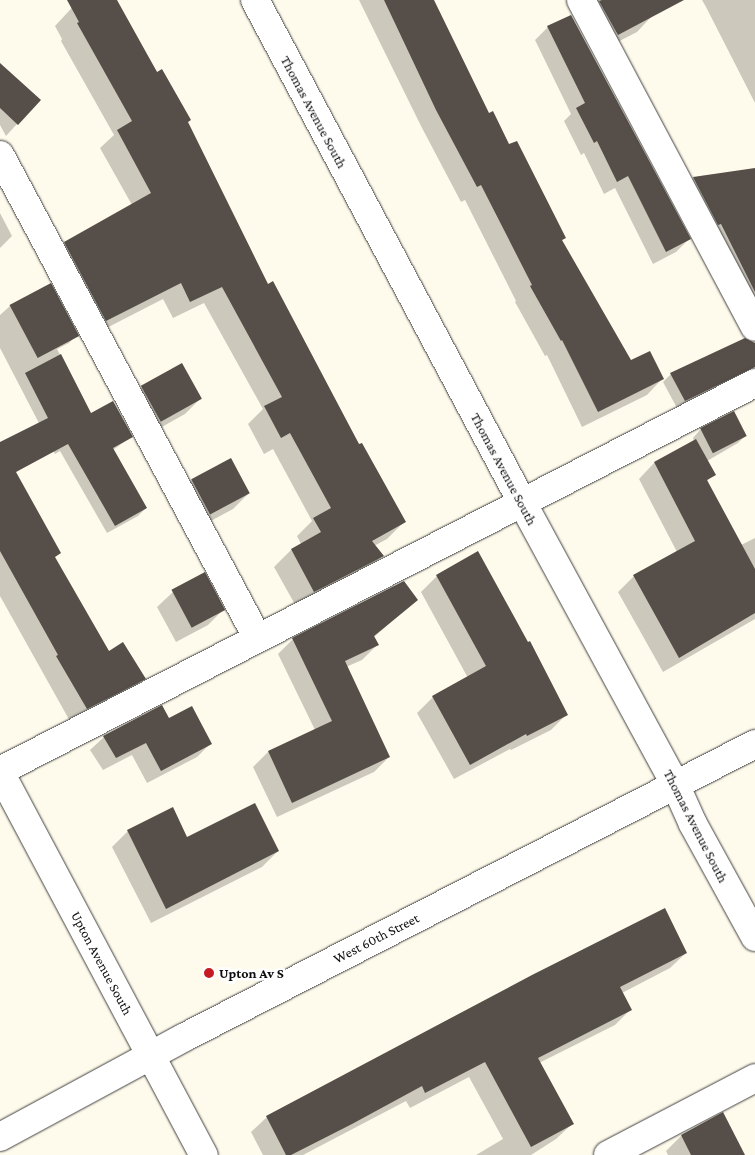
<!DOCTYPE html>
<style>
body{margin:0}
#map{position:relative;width:755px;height:1155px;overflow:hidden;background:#fffbec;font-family:"Crimson Pro",serif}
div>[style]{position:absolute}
.shadow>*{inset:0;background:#0003}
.building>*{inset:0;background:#564e48;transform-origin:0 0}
.roads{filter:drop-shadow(0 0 1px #404040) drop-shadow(0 0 1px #404040)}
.minor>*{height:28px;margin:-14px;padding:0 14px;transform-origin:14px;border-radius:14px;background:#fff}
.dots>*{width:14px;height:14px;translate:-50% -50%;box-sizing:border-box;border:2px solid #fff;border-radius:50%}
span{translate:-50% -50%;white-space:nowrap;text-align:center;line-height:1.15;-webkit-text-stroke:5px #fff;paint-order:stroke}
.street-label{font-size:14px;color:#0d0d0d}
.poi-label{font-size:14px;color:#0d0d0d;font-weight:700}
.left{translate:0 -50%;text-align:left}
</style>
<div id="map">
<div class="shadow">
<div style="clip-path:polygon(79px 0,115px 0,187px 123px,268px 286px,404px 522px,387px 539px,374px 546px,382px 556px,365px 573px,297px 608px,274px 567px,291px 550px,301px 544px,297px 536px,312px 521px,273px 449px,264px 454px,248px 424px,263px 409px,204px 303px,173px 318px,163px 299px,89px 337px,48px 260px,65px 243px,132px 205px,100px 148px,114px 135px,61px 41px,62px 39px,55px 26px)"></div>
<div style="clip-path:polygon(359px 0,432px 0,488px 115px,565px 238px,561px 241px,630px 362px,662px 379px,647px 395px,582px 427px,547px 355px,545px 356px,515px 302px,516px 301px,465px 200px,461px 202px,421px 126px)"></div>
<div style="clip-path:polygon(595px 0,644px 0,652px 16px,637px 32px,602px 50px)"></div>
<div style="clip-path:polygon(702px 0,755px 0,755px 103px,706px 7px)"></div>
<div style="clip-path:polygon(548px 27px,689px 239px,676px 252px,653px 264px,615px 188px,604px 194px,584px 153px,581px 155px,564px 121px,571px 114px,535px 40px)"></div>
<div style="clip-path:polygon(0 65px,39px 100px,6px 136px,0 125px)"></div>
<div style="clip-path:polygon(754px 169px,755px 174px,755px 339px,678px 193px,693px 178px)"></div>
<div style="clip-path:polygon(0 213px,12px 236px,0 248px)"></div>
<div style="clip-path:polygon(10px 306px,77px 335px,69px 343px,57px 349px,91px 415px,131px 437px,113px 450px,146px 508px,138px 516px,107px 533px,60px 451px,55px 454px,0 348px,0 315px)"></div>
<div style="clip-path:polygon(739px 373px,731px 381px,677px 408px,663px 382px,671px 374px)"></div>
<div style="clip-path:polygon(142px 387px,200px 399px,185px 414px,144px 437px,126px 403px)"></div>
<div style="clip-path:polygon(733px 413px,746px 435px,738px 443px,707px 461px,714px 474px,706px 482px,741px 545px,755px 538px,755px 619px,663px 672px,618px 592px,634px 576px,677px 552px,639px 479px,654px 463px,694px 441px,693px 438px,700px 430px)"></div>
<div style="clip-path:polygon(0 452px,54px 558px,109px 652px,144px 678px,128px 694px,71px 723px,0 596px)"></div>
<div style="clip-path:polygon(231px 460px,249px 493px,233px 509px,194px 530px,176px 496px,191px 480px)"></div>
<div style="clip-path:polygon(437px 576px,567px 714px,551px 730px,511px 750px,510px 749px,454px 779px,417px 713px,433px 697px,468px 678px,421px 592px)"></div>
<div style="clip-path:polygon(173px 592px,223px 610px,208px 625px,176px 642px,157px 607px)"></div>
<div style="clip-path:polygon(417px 600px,374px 637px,377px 645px,362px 660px,346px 667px,389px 757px,374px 772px,277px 817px,253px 767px,268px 752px,315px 730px,278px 654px,293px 639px)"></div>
<div style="clip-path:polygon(169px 720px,210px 744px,197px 757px,147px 783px,132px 755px,103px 770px,90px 750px,104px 737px)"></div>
<div style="clip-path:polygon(128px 831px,187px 838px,278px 851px,262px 867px,151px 923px,112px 847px)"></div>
<div style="clip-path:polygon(686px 953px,670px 968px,622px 993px,631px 1009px,615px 1025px,539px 1063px,572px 1124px,556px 1139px,531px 1155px,476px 1155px,503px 1139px,469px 1077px,410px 1108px,406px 1101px,303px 1155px,263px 1155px,251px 1132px,267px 1117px)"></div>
<div style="clip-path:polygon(681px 1136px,744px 1155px,668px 1155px,666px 1151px)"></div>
</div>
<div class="building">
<div style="clip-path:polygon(67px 0,117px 0,157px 72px,162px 69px,191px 120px,188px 122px,268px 284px,273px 281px,359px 444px,362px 443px,406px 522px,372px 541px,384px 556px,314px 592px,291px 549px,321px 532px,313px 518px,331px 508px,290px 433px,281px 438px,264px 406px,282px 397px,222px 287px,190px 302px,181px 283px,106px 321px,64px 242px,151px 193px,117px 130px,132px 121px,77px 23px,79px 22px)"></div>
<div style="clip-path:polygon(384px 0,434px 0,489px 113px,493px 111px,509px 144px,517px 141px,566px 238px,562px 240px,631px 360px,650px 351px,664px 379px,598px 412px,562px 340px,561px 341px,530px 286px,532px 285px,481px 185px,477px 187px,436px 110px)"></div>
<div style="clip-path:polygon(602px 0,684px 0,618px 35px,599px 1px)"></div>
<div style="clip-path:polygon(571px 15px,691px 239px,666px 252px,628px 176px,617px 182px,597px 141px,594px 143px,576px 108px,585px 103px,547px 26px)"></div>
<div style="clip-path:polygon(0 63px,41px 100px,18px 125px,0 108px)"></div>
<div style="clip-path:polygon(755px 168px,755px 292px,721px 224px,718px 225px,693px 177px)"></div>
<div style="left:51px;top:283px;width:60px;height:47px;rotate:62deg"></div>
<div style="clip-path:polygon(745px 338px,755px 343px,755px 367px,685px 401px,670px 373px)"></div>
<div style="clip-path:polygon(61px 354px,91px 413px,113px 401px,133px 437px,113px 448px,147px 508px,115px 526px,68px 444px,16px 472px,61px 553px,55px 557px,109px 651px,123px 642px,146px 679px,87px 709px,56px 656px,58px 655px,0 551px,0 442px,48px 418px,25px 373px)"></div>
<div style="left:182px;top:363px;width:41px;height:47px;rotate:61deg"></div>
<div style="left:734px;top:411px;width:28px;height:38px;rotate:63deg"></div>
<div style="clip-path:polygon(696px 439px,716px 475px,707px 480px,755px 569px,755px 613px,679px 658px,633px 575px,695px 541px,654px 462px)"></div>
<div style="left:231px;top:458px;width:40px;height:45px;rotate:62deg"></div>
<div style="clip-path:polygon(478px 551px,528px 642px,530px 641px,568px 715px,527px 736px,526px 734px,470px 765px,432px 696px,486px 666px,436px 575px)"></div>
<div style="left:205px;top:572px;width:43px;height:38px;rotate:62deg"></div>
<div style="clip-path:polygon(404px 581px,418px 600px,374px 636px,379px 645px,345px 661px,390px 757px,292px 803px,268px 751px,332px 721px,292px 638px)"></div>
<div style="clip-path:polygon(162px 705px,169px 718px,192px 706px,212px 744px,161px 771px,146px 743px,116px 758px,103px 736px)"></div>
<div style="clip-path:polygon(255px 803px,279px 851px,166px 909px,127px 830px,173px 807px,187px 837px)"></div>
<div style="clip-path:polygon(665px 908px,687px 953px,620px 987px,632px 1010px,538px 1058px,574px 1124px,531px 1147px,485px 1062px,425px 1093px,422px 1086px,352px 1124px,291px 1155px,286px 1155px,266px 1116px,532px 975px)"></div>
<div style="clip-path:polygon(723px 1112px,745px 1155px,691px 1155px,681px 1135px)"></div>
</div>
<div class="roads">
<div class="minor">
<div style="left:255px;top:0;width:571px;rotate:62deg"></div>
<div style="left:523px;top:504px;width:319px;rotate:61.5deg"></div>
<div style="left:675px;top:784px;width:44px;rotate:65.8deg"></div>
<div style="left:693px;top:824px;width:129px;rotate:61.2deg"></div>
<div style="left:581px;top:0;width:370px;rotate:62deg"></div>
<div style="left:0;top:155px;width:548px;rotate:61.94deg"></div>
<div style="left:0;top:771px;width:849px;rotate:-27.2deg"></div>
<div style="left:0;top:772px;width:434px;rotate:62deg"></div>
<div style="left:0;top:1137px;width:210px;rotate:-28.4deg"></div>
<div style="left:185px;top:1037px;width:641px;rotate:-27.2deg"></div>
<div style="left:608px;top:1155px;width:166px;rotate:-27.6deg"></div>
</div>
</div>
<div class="dots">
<div style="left:209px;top:973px;background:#c61b23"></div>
</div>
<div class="street-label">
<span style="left:314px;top:112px;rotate:62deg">Thomas Avenue South</span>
<span style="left:504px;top:469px;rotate:62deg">Thomas Avenue South</span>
<span style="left:696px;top:826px;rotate:63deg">Thomas Avenue South</span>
<span style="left:376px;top:938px;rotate:-27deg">West 60th Street</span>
<span style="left:102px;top:963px;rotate:62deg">Upton Avenue South</span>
</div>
<div class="poi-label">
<span class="left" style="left:219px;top:973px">Upton Av S</span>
</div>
</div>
